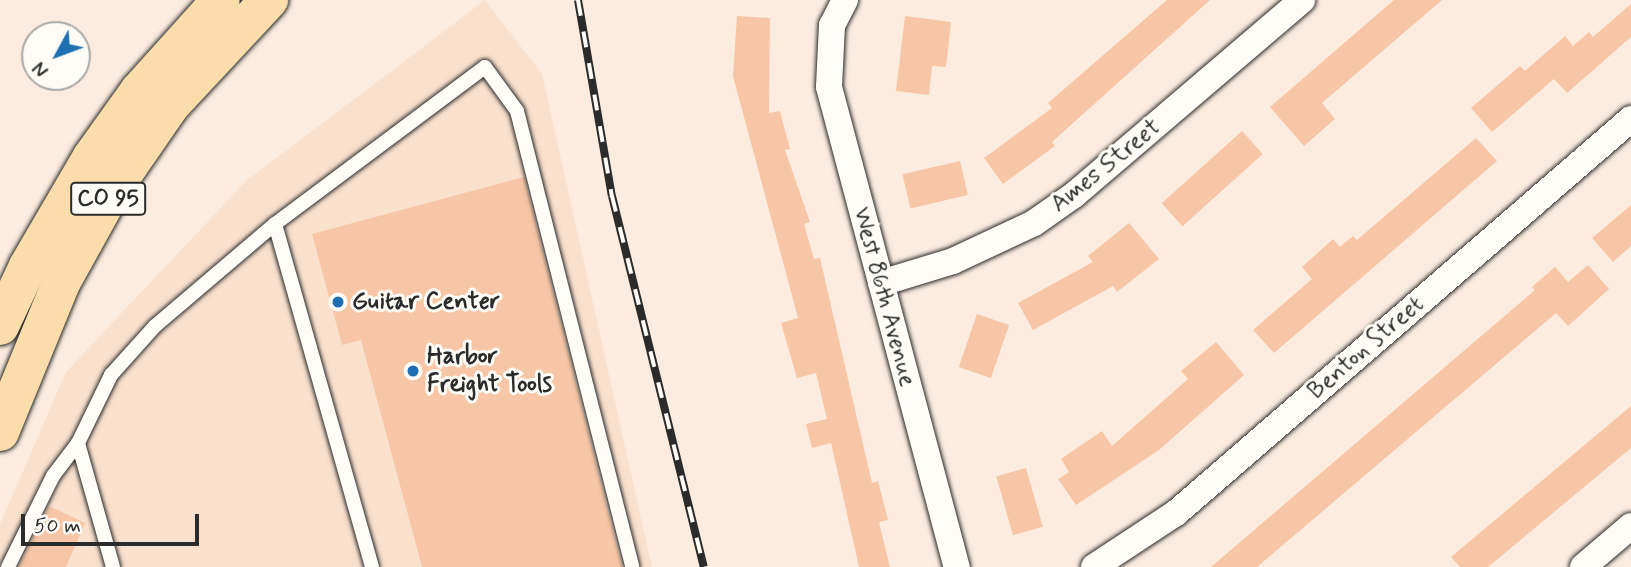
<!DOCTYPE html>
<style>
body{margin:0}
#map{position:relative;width:1631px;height:567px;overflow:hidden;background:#fbecdf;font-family:Mynerve,sans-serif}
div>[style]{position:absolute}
.built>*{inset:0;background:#fae1ce}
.building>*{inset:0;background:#f7c6a6;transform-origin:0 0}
.roads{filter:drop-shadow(0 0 2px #2b2b2b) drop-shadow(0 0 2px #2b2b2b)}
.service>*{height:14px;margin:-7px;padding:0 7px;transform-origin:7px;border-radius:7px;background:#fdfcf7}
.minor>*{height:26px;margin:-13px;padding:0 13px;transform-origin:13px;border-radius:13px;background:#fdfcf7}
.primary>*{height:38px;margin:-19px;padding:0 19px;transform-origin:19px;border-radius:19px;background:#faddab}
.rail>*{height:8px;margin-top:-4px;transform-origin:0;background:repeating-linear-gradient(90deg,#fdfcf7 0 16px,#2b2b2b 0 32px);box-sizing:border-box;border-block:2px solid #2b2b2b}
.dots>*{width:19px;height:19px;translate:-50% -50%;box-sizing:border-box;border:4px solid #fdfcf7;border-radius:50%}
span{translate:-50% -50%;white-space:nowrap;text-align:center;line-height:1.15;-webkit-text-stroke:6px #fdfcf7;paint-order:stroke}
.shield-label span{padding:2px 5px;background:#fdfcf7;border:2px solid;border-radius:5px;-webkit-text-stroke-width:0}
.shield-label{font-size:23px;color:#2b2b2b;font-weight:700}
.street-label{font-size:24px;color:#2b2b2b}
.poi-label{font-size:24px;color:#2b2b2b;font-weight:700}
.left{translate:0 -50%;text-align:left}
.north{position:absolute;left:21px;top:21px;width:70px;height:70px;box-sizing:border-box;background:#fdfcf7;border:2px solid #a9a8a5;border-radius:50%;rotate:229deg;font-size:19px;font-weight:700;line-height:28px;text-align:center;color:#2b2b2b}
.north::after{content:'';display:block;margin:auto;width:24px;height:32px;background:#1f6fb2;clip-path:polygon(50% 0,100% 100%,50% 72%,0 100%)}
.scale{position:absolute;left:21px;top:514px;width:178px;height:32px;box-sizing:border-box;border:4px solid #2b2b2b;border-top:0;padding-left:9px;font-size:21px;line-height:24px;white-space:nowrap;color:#2b2b2b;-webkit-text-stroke:5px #fdfcf7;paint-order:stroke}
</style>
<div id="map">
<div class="built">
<div style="clip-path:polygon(485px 0,542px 74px,652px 567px,0 567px,0 524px,66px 372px,246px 181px)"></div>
</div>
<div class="building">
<div style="clip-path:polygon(1167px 0,1210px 0,1052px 142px,1055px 146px,1003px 184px,984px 158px,1052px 108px,1048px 103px)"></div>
<div style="clip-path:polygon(1394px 0,1442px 0,1322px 103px,1335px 119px,1304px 146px,1270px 107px)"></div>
<div style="clip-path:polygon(1631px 4px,1631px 37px,1567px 93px,1554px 79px,1492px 132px,1471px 108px,1520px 66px,1525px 71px,1565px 36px,1573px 46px,1589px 32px,1593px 37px)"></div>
<div style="clip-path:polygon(737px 16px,770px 18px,769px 113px,780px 111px,790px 149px,785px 150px,810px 222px,804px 224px,814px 259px,820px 258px,872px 483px,878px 481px,888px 520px,879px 522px,890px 567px,859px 567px,831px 443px,812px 448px,806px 424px,827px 419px,816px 373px,797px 378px,781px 323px,798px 318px,733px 76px)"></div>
<div style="clip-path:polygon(905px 16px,951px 22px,946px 67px,932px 66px,929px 95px,896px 91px)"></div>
<div style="left:1242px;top:131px;width:31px;height:108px;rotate:48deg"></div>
<div style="clip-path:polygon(1476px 138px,1497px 161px,1274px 353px,1253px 330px,1312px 279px,1302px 267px,1333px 239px,1340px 247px,1353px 236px,1357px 240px)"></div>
<div style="left:960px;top:161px;width:35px;height:59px;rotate:77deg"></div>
<div style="clip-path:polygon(524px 177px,622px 567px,422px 567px,361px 340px,342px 345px,312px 234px)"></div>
<div style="clip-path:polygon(1631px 205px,1631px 246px,1613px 262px,1592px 238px)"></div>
<div style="clip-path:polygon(1129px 223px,1159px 259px,1117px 292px,1113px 286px,1033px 330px,1018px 303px,1093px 262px,1088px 256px)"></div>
<div style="clip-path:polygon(1588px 265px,1609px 289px,1568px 326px,1556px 313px,1257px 567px,1211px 567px,1535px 290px,1532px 287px,1555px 267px,1568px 282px)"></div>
<div style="left:977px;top:314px;width:34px;height:56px;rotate:19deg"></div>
<div style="clip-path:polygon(1216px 342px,1244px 375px,1159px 450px,1076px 505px,1058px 479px,1069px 472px,1061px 459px,1102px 431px,1112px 446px,1188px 379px,1181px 371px)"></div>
<div style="clip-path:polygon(1631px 406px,1631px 448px,1488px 567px,1460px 567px,1451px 557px)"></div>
<div style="left:1026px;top:468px;width:61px;height:31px;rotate:74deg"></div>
<div style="clip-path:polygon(49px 506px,85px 523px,66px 567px,19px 567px)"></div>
</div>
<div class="roads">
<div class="service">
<div style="left:275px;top:224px;width:262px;rotate:-36.8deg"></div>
<div style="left:485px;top:67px;width:54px;rotate:54deg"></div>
<div style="left:517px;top:111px;width:470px;rotate:75.8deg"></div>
<div style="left:8px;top:567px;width:102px;rotate:-63.7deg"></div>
<div style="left:53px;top:476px;width:41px;rotate:-52.9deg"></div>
<div style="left:113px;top:567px;width:129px;rotate:-105.8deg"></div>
<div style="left:78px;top:443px;width:76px;rotate:-64.1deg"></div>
<div style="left:111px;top:375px;width:66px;rotate:-48.1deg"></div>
<div style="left:155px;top:326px;width:157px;rotate:-40.4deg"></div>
<div style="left:275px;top:224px;width:356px;rotate:74.2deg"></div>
</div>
<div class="minor">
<div style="left:845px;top:0;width:28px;rotate:117deg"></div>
<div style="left:832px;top:25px;width:62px;rotate:92.8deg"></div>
<div style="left:829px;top:87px;width:497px;rotate:75.1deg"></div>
<div style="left:881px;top:283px;width:75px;rotate:-17deg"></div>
<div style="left:953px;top:261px;width:89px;rotate:-25.1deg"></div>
<div style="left:1034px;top:223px;width:49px;rotate:-35deg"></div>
<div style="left:1074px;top:195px;width:300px;rotate:-40.5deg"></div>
<div style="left:1094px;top:567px;width:98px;rotate:-33.4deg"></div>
<div style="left:1176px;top:513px;width:602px;rotate:-40.89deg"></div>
<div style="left:1583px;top:567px;width:63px;rotate:-40.5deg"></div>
</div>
<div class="primary">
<div style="left:0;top:326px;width:66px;rotate:-65deg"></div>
<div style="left:28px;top:266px;width:125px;rotate:-59.7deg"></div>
<div style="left:91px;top:158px;width:82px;rotate:-54.4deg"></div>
<div style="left:139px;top:91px;width:122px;rotate:-48deg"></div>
<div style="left:0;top:432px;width:161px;rotate:-67.7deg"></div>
<div style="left:61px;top:283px;width:107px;rotate:-61deg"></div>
<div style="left:113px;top:189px;width:102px;rotate:-55.4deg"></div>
<div style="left:171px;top:105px;width:144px;rotate:-47deg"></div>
</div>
</div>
<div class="rail">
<div style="left:578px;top:0;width:199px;rotate:80.2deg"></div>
<div style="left:612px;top:196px;width:382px;rotate:76.1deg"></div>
</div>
<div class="dots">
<div style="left:338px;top:302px;background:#1f6fb2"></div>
<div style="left:413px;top:371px;background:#1f6fb2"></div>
</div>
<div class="shield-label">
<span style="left:108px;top:199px">CO 95</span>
</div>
<div class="street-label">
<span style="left:1106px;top:166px;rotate:-39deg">Ames Street</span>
<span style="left:884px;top:297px;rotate:75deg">West 86th Avenue</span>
<span style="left:1366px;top:348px;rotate:-41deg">Benton Street</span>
</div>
<div class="poi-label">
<span class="left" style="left:352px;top:302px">Guitar Center</span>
<span class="left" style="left:427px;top:371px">Harbor<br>Freight Tools</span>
</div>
<div class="north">N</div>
<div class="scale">50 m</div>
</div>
